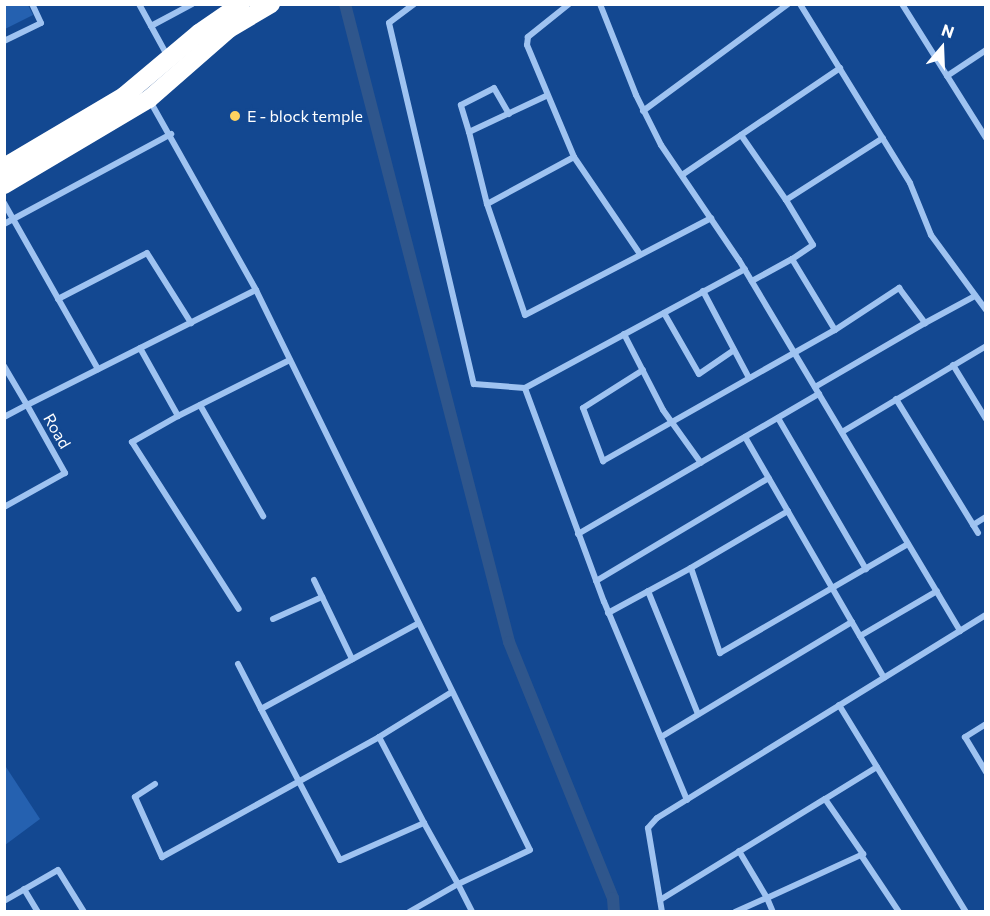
<!DOCTYPE html>
<style>
body{margin:0}
#map{position:relative;width:990px;height:916px;overflow:hidden;background:#134891;font-family:Commissioner,sans-serif}
div>[style]{position:absolute}
.green>*{inset:0;background:#2561b0}
.canal>*{height:12px;margin:-6px;padding:0 6px;transform-origin:6px;border-radius:6px;background:#2f568c}
.street>*{height:6px;margin:-3px;padding:0 3px;transform-origin:3px;border-radius:3px;background:#9fc3f1}
.highway>*{height:18px;margin:-9px;padding:0 9px;transform-origin:9px;border-radius:9px;background:#fff}
.dots>*{width:16px;height:16px;translate:-50% -50%;box-sizing:border-box;border:3px solid #134891;border-radius:50%}
span{translate:-50% -50%;white-space:nowrap;text-align:center;line-height:1.15;-webkit-text-stroke:5px #134891;paint-order:stroke}
.poi-label{font-size:16px;color:#fff}
.left{translate:0 -50%;text-align:left}
.street-label{font-size:16px;color:#fff}
.frame{position:absolute;inset:0;border:6px solid #fff;pointer-events:none}
.north{position:absolute;left:912px;top:18px;width:60px;height:60px;-webkit-text-stroke:4px #134891;paint-order:stroke;rotate:19deg;font-size:16px;font-weight:700;line-height:24px;text-align:center;color:#fff}
.north::after{content:'';display:block;margin:auto;width:21px;height:27px;background:#fff;clip-path:polygon(50% 0,100% 100%,50% 72%,0 100%)}
</style>
<div id="map">
<div class="green">
<div style="clip-path:polygon(5px 4px,28px 5px,33px 15px,5px 29px)"></div>
<div style="clip-path:polygon(4px 764px,40px 819px,5px 845px,4px 845px)"></div>
</div>
<div class="canal">
<div style="left:345px;top:4px;width:659px;rotate:75.58deg"></div>
<div style="left:509px;top:642px;width:276px;rotate:67.9deg"></div>
<div style="left:613px;top:898px;width:14px;rotate:86deg"></div>
</div>
<div class="street">
<div style="left:139px;top:4px;width:60px;rotate:61.3deg"></div>
<div style="left:414px;top:4px;width:31px;rotate:143deg"></div>
<div style="left:389px;top:23px;width:371px;rotate:76.8deg"></div>
<div style="left:474px;top:384px;width:51px;rotate:4.5deg"></div>
<div style="left:569px;top:4px;width:53px;rotate:141.2deg"></div>
<div style="left:528px;top:37px;width:8px;rotate:97deg"></div>
<div style="left:527px;top:45px;width:121px;rotate:67.2deg"></div>
<div style="left:574px;top:157px;width:117px;rotate:55.8deg"></div>
<div style="left:600px;top:4px;width:98px;rotate:68.4deg"></div>
<div style="left:636px;top:95px;width:56px;rotate:63.4deg"></div>
<div style="left:661px;top:145px;width:139px;rotate:55.9deg"></div>
<div style="left:739px;top:260px;width:432px;rotate:59.2deg"></div>
<div style="left:800px;top:4px;width:210px;rotate:58.4deg"></div>
<div style="left:910px;top:183px;width:56px;rotate:68deg"></div>
<div style="left:931px;top:235px;width:93px;rotate:53.7deg"></div>
<div style="left:902px;top:4px;width:158px;rotate:57.9deg"></div>
<div style="left:151px;top:26px;width:47px;rotate:-28.2deg"></div>
<div style="left:4px;top:41px;width:41px;rotate:-25.9deg"></div>
<div style="left:41px;top:23px;width:21px;rotate:-115deg"></div>
<div style="left:947px;top:76px;width:47px;rotate:-33.7deg"></div>
<div style="left:150px;top:101px;width:217px;rotate:60.7deg"></div>
<div style="left:256px;top:290px;width:623px;rotate:63.93deg"></div>
<div style="left:530px;top:850px;width:80px;rotate:154.7deg"></div>
<div style="left:458px;top:884px;width:70px;rotate:-119.1deg"></div>
<div style="left:643px;top:111px;width:180px;rotate:-36.4deg"></div>
<div style="left:469px;top:132px;width:28px;rotate:-107deg"></div>
<div style="left:461px;top:105px;width:37px;rotate:-27deg"></div>
<div style="left:494px;top:88px;width:30px;rotate:60deg"></div>
<div style="left:741px;top:135px;width:79px;rotate:55.3deg"></div>
<div style="left:786px;top:200px;width:115px;rotate:-32.6deg"></div>
<div style="left:574px;top:157px;width:99px;rotate:151.6deg"></div>
<div style="left:487px;top:204px;width:117px;rotate:71.1deg"></div>
<div style="left:525px;top:315px;width:210px;rotate:-27.5deg"></div>
<div style="left:682px;top:175px;width:191px;rotate:-34.1deg"></div>
<div style="left:786px;top:200px;width:52px;rotate:59deg"></div>
<div style="left:813px;top:245px;width:25px;rotate:146deg"></div>
<div style="left:4px;top:203px;width:191px;rotate:60.5deg"></div>
<div style="left:487px;top:204px;width:74px;rotate:-104deg"></div>
<div style="left:469px;top:132px;width:85px;rotate:-25.1deg"></div>
<div style="left:4px;top:224px;width:190px;rotate:-28.3deg"></div>
<div style="left:703px;top:291px;width:96px;rotate:62.1deg"></div>
<div style="left:58px;top:299px;width:100px;rotate:-27.3deg"></div>
<div style="left:147px;top:253px;width:83px;rotate:57.8deg"></div>
<div style="left:664px;top:313px;width:70px;rotate:60.2deg"></div>
<div style="left:699px;top:374px;width:42px;rotate:-34.4deg"></div>
<div style="left:835px;top:330px;width:77px;rotate:-33.3deg"></div>
<div style="left:899px;top:288px;width:44px;rotate:53.4deg"></div>
<div style="left:925px;top:323px;width:57px;rotate:-28.4deg"></div>
<div style="left:624px;top:334px;width:85px;rotate:62.8deg"></div>
<div style="left:663px;top:410px;width:65px;rotate:54.4deg"></div>
<div style="left:140px;top:348px;width:78px;rotate:60.8deg"></div>
<div style="left:178px;top:416px;width:125px;rotate:-26.6deg"></div>
<div style="left:953px;top:365px;width:63px;rotate:58.6deg"></div>
<div style="left:4px;top:366px;width:45px;rotate:59.5deg"></div>
<div style="left:27px;top:405px;width:256px;rotate:-26.7deg"></div>
<div style="left:643px;top:370px;width:71px;rotate:147.7deg"></div>
<div style="left:583px;top:408px;width:57px;rotate:69.3deg"></div>
<div style="left:603px;top:461px;width:266px;rotate:-29.5deg"></div>
<div style="left:835px;top:330px;width:83px;rotate:-121.2deg"></div>
<div style="left:792px;top:259px;width:46px;rotate:151.2deg"></div>
<div style="left:815px;top:387px;width:127px;rotate:-30.2deg"></div>
<div style="left:896px;top:399px;width:157px;rotate:58.5deg"></div>
<div style="left:200px;top:405px;width:128px;rotate:60.4deg"></div>
<div style="left:178px;top:416px;width:53px;rotate:150.5deg"></div>
<div style="left:132px;top:442px;width:198px;rotate:57.4deg"></div>
<div style="left:4px;top:417px;width:26px;rotate:-28deg"></div>
<div style="left:27px;top:405px;width:78px;rotate:60.8deg"></div>
<div style="left:65px;top:473px;width:70px;rotate:150.9deg"></div>
<div style="left:778px;top:418px;width:175px;rotate:59.8deg"></div>
<div style="left:842px;top:432px;width:168px;rotate:-30.8deg"></div>
<div style="left:745px;top:437px;width:278px;rotate:60deg"></div>
<div style="left:788px;top:511px;width:113px;rotate:149.6deg"></div>
<div style="left:691px;top:568px;width:90px;rotate:71.2deg"></div>
<div style="left:720px;top:653px;width:217px;rotate:-30.1deg"></div>
<div style="left:973px;top:525px;width:15px;rotate:-32deg"></div>
<div style="left:578px;top:534px;width:279px;rotate:-30.2deg"></div>
<div style="left:314px;top:580px;width:88px;rotate:64.3deg"></div>
<div style="left:596px;top:581px;width:201px;rotate:-30.8deg"></div>
<div style="left:648px;top:591px;width:133px;rotate:67.9deg"></div>
<div style="left:608px;top:613px;width:94px;rotate:-28.5deg"></div>
<div style="left:273px;top:619px;width:54px;rotate:-24.2deg"></div>
<div style="left:860px;top:636px;width:89px;rotate:-30.3deg"></div>
<div style="left:238px;top:664px;width:51px;rotate:62.9deg"></div>
<div style="left:261px;top:709px;width:178px;rotate:-28.6deg"></div>
<div style="left:839px;top:705px;width:243px;rotate:58.5deg"></div>
<div style="left:261px;top:709px;width:170px;rotate:62.4deg"></div>
<div style="left:340px;top:860px;width:92px;rotate:-23.8deg"></div>
<div style="left:424px;top:823px;width:97px;rotate:-117.6deg"></div>
<div style="left:379px;top:737px;width:86px;rotate:-31.7deg"></div>
<div style="left:986px;top:724px;width:25px;rotate:148deg"></div>
<div style="left:965px;top:737px;width:41px;rotate:59deg"></div>
<div style="left:661px;top:737px;width:223px;rotate:-31.1deg"></div>
<div style="left:155px;top:784px;width:24px;rotate:147deg"></div>
<div style="left:135px;top:797px;width:66px;rotate:65.8deg"></div>
<div style="left:162px;top:857px;width:248px;rotate:-28.9deg"></div>
<div style="left:687px;top:800px;width:215px;rotate:-112.7deg"></div>
<div style="left:604px;top:602px;width:228px;rotate:-110.3deg"></div>
<div style="left:525px;top:388px;width:250px;rotate:-28.4deg"></div>
<div style="left:739px;top:851px;width:55px;rotate:59.2deg"></div>
<div style="left:767px;top:898px;width:106px;rotate:-24.6deg"></div>
<div style="left:863px;top:854px;width:67px;rotate:-124.6deg"></div>
<div style="left:825px;top:799px;width:61px;rotate:-31.6deg"></div>
<div style="left:861px;top:855px;width:69px;rotate:56.3deg"></div>
<div style="left:24px;top:889px;width:27px;rotate:59deg"></div>
<div style="left:660px;top:900px;width:193px;rotate:-31.5deg"></div>
<div style="left:4px;top:901px;width:62px;rotate:-29.9deg"></div>
<div style="left:58px;top:870px;width:49px;rotate:58.2deg"></div>
<div style="left:409px;top:912px;width:56px;rotate:-29.7deg"></div>
<div style="left:458px;top:884px;width:31px;rotate:63deg"></div>
<div style="left:662px;top:912px;width:85px;rotate:-99.5deg"></div>
<div style="left:648px;top:828px;width:13px;rotate:-48deg"></div>
<div style="left:657px;top:818px;width:387px;rotate:-31.7deg"></div>
<div style="left:735px;top:912px;width:35px;rotate:-24deg"></div>
<div style="left:767px;top:898px;width:15px;rotate:67deg"></div>
</div>
<div class="highway">
<div style="left:4px;top:167px;width:139px;rotate:-30.6deg"></div>
<div style="left:124px;top:96px;width:98px;rotate:-40deg"></div>
<div style="left:199px;top:33px;width:51px;rotate:-34.6deg"></div>
<div style="left:4px;top:185px;width:169px;rotate:-30.7deg"></div>
<div style="left:149px;top:99px;width:106px;rotate:-41.2deg"></div>
<div style="left:229px;top:29px;width:49px;rotate:-30.8deg"></div>
</div>
<div class="dots">
<div style="left:235px;top:116px;background:#ffd360"></div>
</div>
<div class="poi-label">
<span class="left" style="left:247px;top:116px">E - block temple</span>
</div>
<div class="street-label">
<span style="left:57px;top:431px;rotate:60deg">Road</span>
</div>
<div class="frame"></div>
<div class="north">N</div>
</div>
